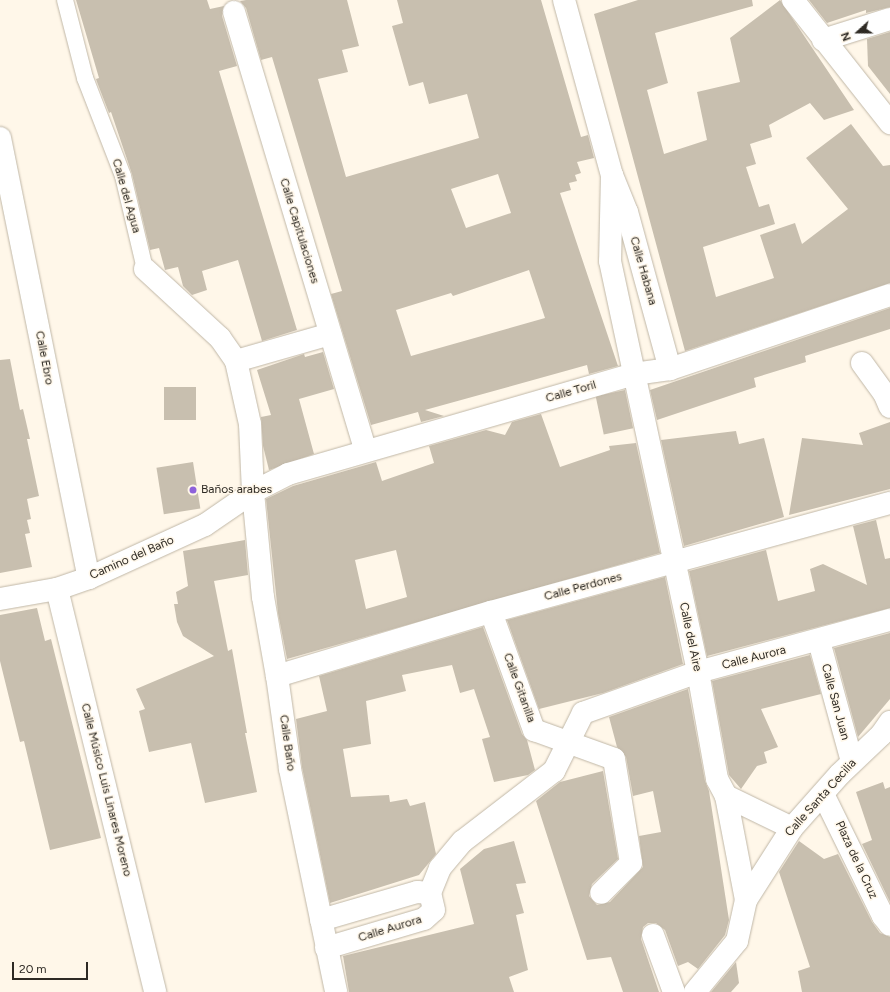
<!DOCTYPE html>
<meta charset="utf-8">
<style>
body{margin:0}
#map{position:relative;width:890px;height:992px;overflow:hidden;background:#fff7e9;font-family:Figtree,sans-serif}
div>[style]{position:absolute}
.building>*{inset:0;background:#c8bfaf;transform-origin:0 0}
.roads{filter:drop-shadow(0 0 1px #c0b7a7) drop-shadow(0 0 1px #c0b7a7)}
.pedestrian>*{height:16px;margin:-8px;padding:0 8px;transform-origin:8px;border-radius:8px;background:#fff}
.minor>*{height:22px;margin:-11px;padding:0 11px;transform-origin:11px;border-radius:11px;background:#fff}
.tertiary>*{height:22px;margin:-11px;padding:0 11px;transform-origin:11px;border-radius:11px;background:#fff}
.dots>*{width:11px;height:11px;translate:-50% -50%;box-sizing:border-box;border:2px solid #fff7e9;border-radius:50%}
span{translate:-50% -50%;white-space:nowrap;text-align:center;line-height:1.15;-webkit-text-stroke:3px #fff7e9;paint-order:stroke}
.street-label{font-size:12px;color:#2e2a24}
.poi-label{font-size:12px;color:#2e2a24}
.left{translate:0 -50%;text-align:left}
.north{position:absolute;left:838px;top:12px;width:40px;height:40px;-webkit-text-stroke:3px #fff7e9;paint-order:stroke;rotate:249deg;font-size:11px;font-weight:700;line-height:16px;text-align:center;color:#2e2a24}
.north::after{content:'';display:block;margin:auto;width:14px;height:18px;background:#2e2a24;clip-path:polygon(50% 0,100% 100%,50% 72%,0 100%)}
.scale{position:absolute;left:12px;top:962px;width:76px;height:18px;box-sizing:border-box;border:2px solid #2e2a24;border-top:0;padding-left:5px;font-size:12px;line-height:14px;white-space:nowrap;color:#2e2a24;-webkit-text-stroke:3px #fff7e9;paint-order:stroke}
</style>
<div id="map">
<div class="building">
<div style="clip-path:polygon(76px 0,207px 0,210px 9px,224px 6px,222px 16px,237px 66px,219px 71px,297px 330px,262px 341px,238px 260px,202px 271px,207px 290px,192px 295px,183px 286px,178px 267px,165px 270px,159px 248px,150px 250px,132px 174px,111px 112px,109px 113px,97px 82px,96px 79px,99px 78px)"></div>
<div style="clip-path:polygon(evenodd,246px 0,347px 0,359px 46px,342px 50px,348px 72px,318px 79px,346px 177px,479px 138px,467px 94px,429px 104px,423px 82px,409px 86px,392px 26px,403px 23px,397px 0,541px 0,581px 137px,588px 135px,594px 158px,577px 162px,581px 173px,575px 175px,577px 181px,569px 183px,571px 190px,560px 193px,618px 366px,589px 374px,587px 365px,425px 410px,444px 416px,421px 422px,418px 412px,371px 425px,331px 294px,342px 291px,272px 57px,261px 60px,246px 8px,240px 1px,246px 0,498px 174px,511px 213px,466px 228px,451px 189px,498px 174px,246px 0,529px 270px,545px 318px,411px 356px,396px 310px,451px 293px,453px 296px,529px 270px)"></div>
<div style="clip-path:polygon(638px 0,752px 0,753px 6px,655px 33px,668px 83px,647px 90px,664px 154px,707px 140px,697px 92px,740px 82px,730px 38px,780px 0,854px 110px,824px 120px,810px 103px,769px 125px,772px 137px,750px 144px,756px 164px,746px 167px,759px 207px,769px 204px,775px 224px,703px 247px,716px 297px,774px 278px,760px 235px,795px 223px,802px 244px,848px 209px,806px 158px,851px 124px,883px 166px,890px 165px,890px 283px,685px 351px,594px 14px)"></div>
<div style="clip-path:polygon(809px 0,890px 0,890px 7px,866px 13px,866px 10px,827px 23px)"></div>
<div style="clip-path:polygon(890px 32px,890px 94px,868px 66px,867px 39px)"></div>
<div style="clip-path:polygon(890px 308px,890px 329px,805px 356px,806px 362px,754px 378px,756px 387px,657px 420px,650px 390px)"></div>
<div style="clip-path:polygon(323px 352px,334px 389px,299px 399px,314px 454px,269px 470px,263px 446px,261px 417px,271px 415px,257px 370px,304px 354px,305px 357px)"></div>
<div style="clip-path:polygon(10px 359px,20px 410px,23px 409px,30px 439px,27px 439px,39px 496px,27px 499px,31px 519px,27px 520px,30px 533px,25px 534px,32px 567px,0 573px,0 360px)"></div>
<div style="left:196px;top:387px;width:33px;height:32px;rotate:90deg"></div>
<div style="left:625px;top:390px;width:39px;height:30px;rotate:78deg"></div>
<div style="clip-path:polygon(evenodd,541px 414px,560px 467px,610px 450px,609px 446px,636px 443px,660px 553px,287px 659px,278px 613px,266px 499px,293px 486px,376px 462px,382px 481px,434px 463px,429px 446px,486px 430px,505px 435px,512px 422px,541px 414px,396px 550px,407px 597px,366px 609px,355px 560px,396px 550px)"></div>
<div style="clip-path:polygon(890px 422px,890px 489px,789px 515px,802px 438px,863px 445px,859px 433px)"></div>
<div style="clip-path:polygon(736px 431px,739px 444px,764px 438px,784px 517px,684px 546px,661px 440px)"></div>
<div style="left:193px;top:462px;width:47px;height:37px;rotate:81deg"></div>
<div style="clip-path:polygon(876px 520px,885px 559px,890px 558px,890px 608px,707px 656px,689px 571px,766px 550px,778px 601px,815px 591px,810px 569px,823px 564px,867px 585px,853px 526px)"></div>
<div style="clip-path:polygon(245px 540px,248px 575px,214px 581px,228px 651px,232px 649px,247px 733px,245px 733px,257px 792px,205px 803px,191px 743px,149px 752px,139px 711px,145px 709px,136px 689px,214px 656px,183px 636px,177px 622px,174px 604px,178px 604px,176px 592px,188px 586px,183px 551px)"></div>
<div style="clip-path:polygon(665px 577px,683px 664px,603px 693px,539px 709px,507px 620px)"></div>
<div style="clip-path:polygon(37px 608px,45px 641px,51px 639px,101px 838px,50px 850px,24px 741px,20px 742px,0 661px,0 615px)"></div>
<div style="clip-path:polygon(483px 627px,522px 734px,527px 740px,535px 770px,528px 775px,494px 782px,482px 739px,490px 737px,474px 689px,460px 693px,452px 665px,402px 675px,406px 691px,366px 701px,371px 744px,343px 749px,351px 797px,389px 795px,390px 802px,407px 799px,410px 806px,425px 802px,436px 854px,419px 875px,330px 903px,302px 767px,296px 719px,327px 711px,319px 676px)"></div>
<div style="clip-path:polygon(890px 633px,890px 699px,858px 737px,834px 648px)"></div>
<div style="clip-path:polygon(810px 655px,821px 694px,761px 709px,778px 747px,764px 752px,767px 763px,757px 766px,741px 789px,729px 775px,712px 681px)"></div>
<div style="clip-path:polygon(688px 689px,705px 781px,709px 791px,729px 920px,725px 935px,698px 969px,688px 962px,678px 966px,665px 930px,656px 923px,648px 923px,643px 927px,641px 939px,659px 992px,623px 992px,611px 957px,587px 960px,536px 801px,560px 782px,603px 771px,618px 859px,592px 884px,589px 896px,597px 905px,610px 902px,643px 867px,639px 836px,661px 832px,653px 791px,633px 796px,626px 757px,617px 747px,609px 717px)"></div>
<div style="clip-path:polygon(883px 782px,885px 789px,890px 787px,890px 902px,862px 844px,872px 840px,856px 792px)"></div>
<div style="clip-path:polygon(514px 841px,526px 883px,516px 884px,524px 913px,516px 915px,528px 970px,509px 977px,514px 992px,349px 992px,343px 956px,474px 924px,460px 869px,484px 849px)"></div>
<div style="clip-path:polygon(799px 841px,824px 859px,838px 854px,872px 922px,880px 933px,890px 937px,890px 992px,802px 992px,798px 971px,810px 967px,779px 872px)"></div>
<div style="clip-path:polygon(736px 962px,739px 983px,731px 992px,711px 992px)"></div>
</div>
<div class="roads">
<div class="pedestrian">
<div style="left:65px;top:0;width:81px;rotate:75.6deg"></div>
<div style="left:85px;top:78px;width:105px;rotate:68.8deg"></div>
<div style="left:123px;top:176px;width:96px;rotate:76.7deg"></div>
</div>
<div class="minor">
<div style="left:564px;top:0;width:181px;rotate:74.7deg"></div>
<div style="left:612px;top:175px;width:40px;rotate:68deg"></div>
<div style="left:627px;top:212px;width:163px;rotate:74.7deg"></div>
<div style="left:234px;top:12px;width:457px;rotate:73.3deg"></div>
<div style="left:823px;top:40px;width:70px;rotate:-17.4deg"></div>
<div style="left:0;top:138px;width:449px;rotate:78.6deg"></div>
<div style="left:612px;top:175px;width:86px;rotate:91.3deg"></div>
<div style="left:610px;top:261px;width:420px;rotate:77.9deg"></div>
<div style="left:698px;top:672px;width:109px;rotate:79.9deg"></div>
<div style="left:717px;top:779px;width:19px;rotate:62deg"></div>
<div style="left:726px;top:796px;width:106px;rotate:79.1deg"></div>
<div style="left:145px;top:269px;width:102px;rotate:42.6deg"></div>
<div style="left:220px;top:338px;width:28px;rotate:55deg"></div>
<div style="left:236px;top:361px;width:65px;rotate:77.5deg"></div>
<div style="left:250px;top:424px;width:68px;rotate:87.5deg"></div>
<div style="left:253px;top:492px;width:105px;rotate:84.6deg"></div>
<div style="left:263px;top:597px;width:80px;rotate:80deg"></div>
<div style="left:277px;top:676px;width:94px;rotate:82deg"></div>
<div style="left:290px;top:769px;width:228px;rotate:78.3deg"></div>
<div style="left:236px;top:361px;width:98px;rotate:-16deg"></div>
<div style="left:862px;top:363px;width:37px;rotate:54deg"></div>
<div style="left:884px;top:393px;width:15px;rotate:67deg"></div>
<div style="left:57px;top:589px;width:415px;rotate:76.3deg"></div>
<div style="left:0;top:599px;width:58px;rotate:-10deg"></div>
<div style="left:57px;top:589px;width:34px;rotate:-19deg"></div>
<div style="left:89px;top:578px;width:128px;rotate:-24.6deg"></div>
<div style="left:205px;top:525px;width:58px;rotate:-34.5deg"></div>
<div style="left:253px;top:492px;width:39px;rotate:-27deg"></div>
<div style="left:288px;top:474px;width:360px;rotate:-16.1deg"></div>
<div style="left:634px;top:374px;width:36px;rotate:-8deg"></div>
<div style="left:670px;top:369px;width:232px;rotate:-18.6deg"></div>
<div style="left:491px;top:612px;width:126px;rotate:70deg"></div>
<div style="left:534px;top:730px;width:85px;rotate:19.9deg"></div>
<div style="left:614px;top:759px;width:105px;rotate:80.7deg"></div>
<div style="left:631px;top:863px;width:42px;rotate:135deg"></div>
<div style="left:819px;top:641px;width:125px;rotate:74.7deg"></div>
<div style="left:277px;top:676px;width:223px;rotate:-16.7deg"></div>
<div style="left:491px;top:612px;width:414px;rotate:-15.3deg"></div>
<div style="left:823px;top:794px;width:136px;rotate:63.8deg"></div>
<div style="left:883px;top:916px;width:11px;rotate:52deg"></div>
<div style="left:726px;top:796px;width:73px;rotate:25.9deg"></div>
<div style="left:321px;top:920px;width:100px;rotate:-16.3deg"></div>
<div style="left:417px;top:892px;width:13px;rotate:4deg"></div>
<div style="left:653px;top:935px;width:61px;rotate:69.8deg"></div>
<div style="left:326px;top:948px;width:102px;rotate:-16.5deg"></div>
<div style="left:424px;top:919px;width:13px;rotate:-42deg"></div>
<div style="left:434px;top:910px;width:17px;rotate:-103deg"></div>
<div style="left:430px;top:893px;width:27px;rotate:-68deg"></div>
<div style="left:440px;top:868px;width:35px;rotate:-50deg"></div>
<div style="left:463px;top:841px;width:115px;rotate:-37.6deg"></div>
<div style="left:554px;top:771px;width:65px;rotate:-63.4deg"></div>
<div style="left:583px;top:713px;width:122px;rotate:-19.6deg"></div>
<div style="left:698px;top:672px;width:199px;rotate:-15.2deg"></div>
<div style="left:695px;top:992px;width:66px;rotate:-50.5deg"></div>
<div style="left:737px;top:941px;width:42px;rotate:-77.6deg"></div>
<div style="left:746px;top:900px;width:85px;rotate:-57.4deg"></div>
<div style="left:792px;top:828px;width:72px;rotate:-48.4deg"></div>
<div style="left:840px;top:774px;width:57px;rotate:-43.6deg"></div>
<div style="left:881px;top:735px;width:16px;rotate:-55deg"></div>
</div>
<div class="tertiary">
<div style="left:793px;top:0;width:157px;rotate:51.7deg"></div>
</div>
</div>
<div class="dots">
<div style="left:193px;top:490px;background:#8e61db"></div>
</div>
<div class="street-label">
<span style="left:126px;top:196px;rotate:74deg">Calle del Agua</span>
<span style="left:299px;top:231px;rotate:73deg">Calle Capitulaciones</span>
<span style="left:643px;top:271px;rotate:74deg">Calle Habana</span>
<span style="left:44px;top:358px;rotate:79deg">Calle Ebro</span>
<span style="left:571px;top:392px;rotate:-16deg">Calle Toril</span>
<span style="left:132px;top:558px;rotate:-24deg">Camino del Baño</span>
<span style="left:583px;top:587px;rotate:-15deg">Calle Perdones</span>
<span style="left:690px;top:637px;rotate:78deg">Calle del Aire</span>
<span style="left:754px;top:658px;rotate:-14deg">Calle Aurora</span>
<span style="left:519px;top:688px;rotate:70deg">Calle Gitanilla</span>
<span style="left:835px;top:702px;rotate:75deg">Calle San Juan</span>
<span style="left:287px;top:743px;rotate:82deg">Calle Baño</span>
<span style="left:106px;top:790px;rotate:76deg">Calle Músico Luis Linares Moreno</span>
<span style="left:821px;top:798px;rotate:-48deg">Calle Santa Cecilia</span>
<span style="left:856px;top:860px;rotate:65deg">Plaza de la Cruz</span>
<span style="left:390px;top:929px;rotate:-17deg">Calle Aurora</span>
</div>
<div class="poi-label">
<span class="left" style="left:201px;top:490px">Baños arabes</span>
</div>
<div class="north">N</div>
<div class="scale">20 m</div>
</div>
